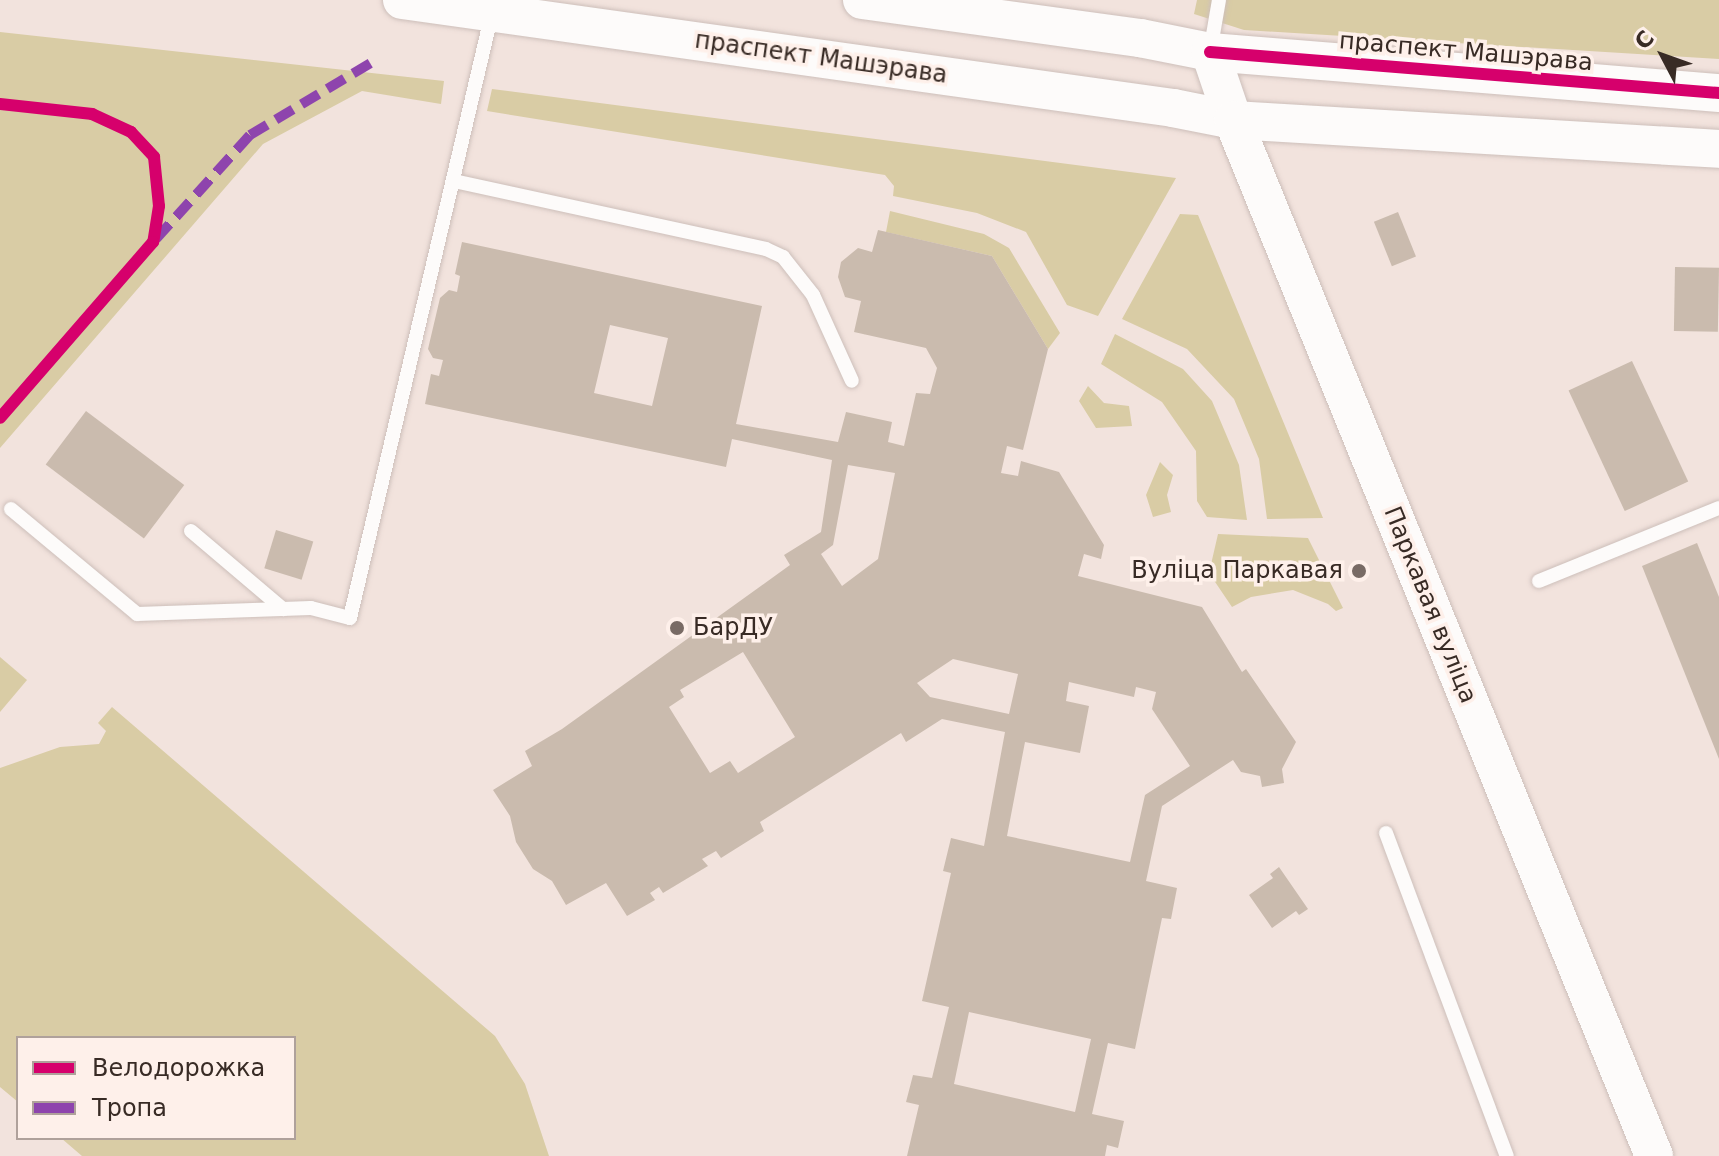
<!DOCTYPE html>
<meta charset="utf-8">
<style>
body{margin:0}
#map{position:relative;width:1719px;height:1156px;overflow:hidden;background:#f2e3dd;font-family:"DejaVu Sans",sans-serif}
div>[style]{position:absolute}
.green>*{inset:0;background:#d9cca5}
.building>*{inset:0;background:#cabbae;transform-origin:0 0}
.roads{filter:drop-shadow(0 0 2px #cdbfba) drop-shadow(0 0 2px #cdbfba)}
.lane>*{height:14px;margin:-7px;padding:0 7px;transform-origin:7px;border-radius:7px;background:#fdfbfa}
.secondary>*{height:38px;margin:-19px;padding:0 19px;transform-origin:19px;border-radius:19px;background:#fdfbfa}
.quiet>*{height:10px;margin-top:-5px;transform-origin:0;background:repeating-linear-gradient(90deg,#8e44ad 0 20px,transparent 0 30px)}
.cycleway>*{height:12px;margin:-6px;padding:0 6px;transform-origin:6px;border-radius:6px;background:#d6006c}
.dots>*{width:22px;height:22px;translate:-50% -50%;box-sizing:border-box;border:4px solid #fef0ea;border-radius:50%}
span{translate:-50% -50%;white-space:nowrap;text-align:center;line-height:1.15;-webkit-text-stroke:7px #fef0ea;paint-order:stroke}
.street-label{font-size:24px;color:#382b25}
.poi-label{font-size:24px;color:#382b25}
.right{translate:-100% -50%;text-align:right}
.left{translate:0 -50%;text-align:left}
.legend{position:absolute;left:16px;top:1036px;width:280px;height:104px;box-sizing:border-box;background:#fef0ea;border:2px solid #afa19b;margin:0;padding:10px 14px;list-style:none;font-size:24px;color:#382b25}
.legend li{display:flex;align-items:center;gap:16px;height:40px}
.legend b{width:40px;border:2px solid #afa19b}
.north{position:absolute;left:1623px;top:16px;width:80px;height:80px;-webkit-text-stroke:6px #fef0ea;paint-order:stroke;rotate:311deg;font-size:22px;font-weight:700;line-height:32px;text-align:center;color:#382b25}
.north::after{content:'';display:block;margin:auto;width:28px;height:36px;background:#382b25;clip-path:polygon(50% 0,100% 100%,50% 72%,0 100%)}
</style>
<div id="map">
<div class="green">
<div style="clip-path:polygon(1197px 0,1719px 0,1719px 59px,1244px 30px,1194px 14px)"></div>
<div style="clip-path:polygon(0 32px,444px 81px,441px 104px,362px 91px,263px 144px,0 448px)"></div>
<div style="clip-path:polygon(492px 89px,1176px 178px,1098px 316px,1067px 305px,1026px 232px,977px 213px,893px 196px,894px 186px,885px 175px,487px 111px)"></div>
<div style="clip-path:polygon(890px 211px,984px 234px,1009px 248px,1060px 333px,1048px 349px,992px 256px,886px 232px)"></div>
<div style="clip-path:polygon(1180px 214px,1198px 215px,1323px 518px,1267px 519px,1259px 459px,1234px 399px,1187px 349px,1122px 319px)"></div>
<div style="clip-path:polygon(1115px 334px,1183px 369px,1212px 401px,1239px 465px,1247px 520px,1207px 517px,1197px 501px,1196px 451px,1162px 402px,1101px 364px)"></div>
<div style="clip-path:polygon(1088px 386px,1104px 403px,1129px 406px,1132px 426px,1096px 428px,1079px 401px)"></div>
<div style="clip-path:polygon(1160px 462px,1173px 475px,1167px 495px,1171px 512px,1153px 517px,1146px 495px)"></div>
<div style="clip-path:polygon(1218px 534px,1308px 538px,1343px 608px,1336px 611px,1328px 604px,1293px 590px,1251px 597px,1232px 607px,1209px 573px)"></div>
<div style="clip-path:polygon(0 657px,27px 680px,0 712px)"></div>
<div style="clip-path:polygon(112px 707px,495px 1036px,525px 1084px,549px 1156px,82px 1156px,61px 1138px,294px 1138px,294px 1038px,18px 1038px,18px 1102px,0 1087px,0 768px,60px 747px,99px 744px,106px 731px,98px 723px)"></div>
</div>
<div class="building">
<div style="left:1398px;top:212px;width:48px;height:26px;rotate:68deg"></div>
<div style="clip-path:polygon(evenodd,878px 230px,992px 256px,1048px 349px,1023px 450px,1007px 446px,1001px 473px,1018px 476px,1021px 461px,1059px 472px,1104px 545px,1101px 559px,1084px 554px,1078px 576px,1202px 607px,1242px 672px,1246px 669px,1296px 742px,1282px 769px,1284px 783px,1262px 787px,1260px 776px,1241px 772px,1233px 760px,1162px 806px,1146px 881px,1177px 888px,1171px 919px,1162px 918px,1135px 1049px,1108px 1043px,1092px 1114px,1124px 1121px,1118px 1148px,1107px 1145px,1105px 1156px,907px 1156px,919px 1105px,906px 1102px,913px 1075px,932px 1078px,949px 1007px,922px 1001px,951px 873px,943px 871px,951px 838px,984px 846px,1005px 732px,942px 719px,906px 742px,901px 733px,760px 822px,764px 831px,721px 858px,716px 851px,702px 859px,708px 866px,663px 893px,659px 887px,650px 893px,655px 900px,627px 916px,606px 883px,566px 905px,552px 881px,533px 869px,516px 842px,510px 816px,493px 790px,532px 766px,525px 751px,562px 729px,790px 565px,784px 555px,821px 532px,832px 460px,732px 439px,726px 467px,425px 404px,431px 374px,439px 376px,443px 360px,433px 358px,428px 349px,440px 298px,449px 290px,457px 292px,460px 276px,455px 274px,462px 242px,762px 306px,736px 424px,838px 442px,846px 412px,892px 422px,888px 442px,904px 446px,916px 393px,930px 394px,937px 368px,926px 348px,854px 332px,861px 301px,845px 297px,838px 277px,841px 262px,858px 248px,872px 252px,878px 230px,610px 325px,668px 338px,652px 406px,594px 393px,610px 325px,878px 230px,848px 465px,895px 473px,878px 559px,842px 586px,821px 554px,833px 545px,848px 465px,878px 230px,743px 652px,795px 737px,738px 773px,730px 761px,710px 773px,669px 707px,684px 697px,680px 690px,743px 652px,878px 230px,953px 659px,1018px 674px,1009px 714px,930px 697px,917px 683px,953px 659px,878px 230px,1069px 682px,1134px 697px,1136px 687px,1156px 692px,1152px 709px,1190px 766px,1145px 795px,1130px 862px,1007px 836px,1025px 742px,1080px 753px,1089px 706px,1066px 701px,1069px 682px,878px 230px,969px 1012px,1091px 1039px,1075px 1112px,954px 1084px,969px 1012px)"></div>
<div style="left:1675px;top:267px;width:44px;height:64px;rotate:1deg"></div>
<div style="left:1632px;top:361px;width:133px;height:70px;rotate:65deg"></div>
<div style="left:86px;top:411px;width:123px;height:67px;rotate:37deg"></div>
<div style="left:276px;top:530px;width:39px;height:40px;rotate:17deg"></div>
<div style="clip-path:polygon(1697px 543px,1719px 597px,1719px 759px,1642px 566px)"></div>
<div style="clip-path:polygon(1279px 867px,1308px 909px,1299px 915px,1296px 911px,1272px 928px,1249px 895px,1273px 878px,1270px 874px)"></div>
</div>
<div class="roads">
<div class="lane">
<div style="left:1210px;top:52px;width:53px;rotate:-80.2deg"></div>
<div style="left:454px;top:181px;width:319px;rotate:12.3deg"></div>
<div style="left:766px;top:249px;width:19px;rotate:25deg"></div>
<div style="left:783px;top:257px;width:48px;rotate:51.7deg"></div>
<div style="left:813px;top:295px;width:94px;rotate:65.6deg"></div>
<div style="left:11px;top:509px;width:164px;rotate:39.8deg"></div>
<div style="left:137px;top:614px;width:174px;rotate:-2deg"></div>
<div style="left:311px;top:608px;width:40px;rotate:14.4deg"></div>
<div style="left:350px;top:618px;width:621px;rotate:-76.79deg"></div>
<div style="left:191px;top:531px;width:121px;rotate:40.3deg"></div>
<div style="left:1539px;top:581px;width:194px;rotate:-22.1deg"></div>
<div style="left:1386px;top:833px;width:345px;rotate:69.5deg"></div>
</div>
<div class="secondary">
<div style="left:402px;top:0;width:779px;rotate:7.97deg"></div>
<div style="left:1173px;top:108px;width:61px;rotate:11.3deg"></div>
<div style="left:1233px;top:120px;width:487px;rotate:3.4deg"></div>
<div style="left:862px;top:0;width:281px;rotate:7.8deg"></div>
<div style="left:1140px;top:38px;width:71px;rotate:11.3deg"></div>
<div style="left:1210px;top:52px;width:511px;rotate:4.61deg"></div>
<div style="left:1210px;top:52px;width:72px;rotate:71.3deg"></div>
<div style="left:1233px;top:120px;width:1118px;rotate:67.88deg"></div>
</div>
</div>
<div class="quiet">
<div style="left:156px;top:239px;width:140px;rotate:-47.9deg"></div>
<div style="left:250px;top:135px;width:141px;rotate:-30.8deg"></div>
</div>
<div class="cycleway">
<div style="left:1210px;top:52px;width:511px;rotate:4.61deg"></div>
<div style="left:0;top:104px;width:93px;rotate:6.2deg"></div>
<div style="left:92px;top:114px;width:43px;rotate:24.8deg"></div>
<div style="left:131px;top:132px;width:34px;rotate:47deg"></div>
<div style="left:154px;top:157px;width:49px;rotate:84.2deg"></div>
<div style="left:159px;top:206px;width:36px;rotate:99deg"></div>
<div style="left:153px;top:242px;width:233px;rotate:131deg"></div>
</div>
<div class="dots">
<div style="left:1359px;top:571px;background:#796b65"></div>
<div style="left:677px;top:628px;background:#796b65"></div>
</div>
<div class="street-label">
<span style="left:1466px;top:52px;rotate:5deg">праспект Машэрава</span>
<span style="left:821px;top:58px;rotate:8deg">праспект Машэрава</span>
<span style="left:1430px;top:605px;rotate:68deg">Паркавая вуліца</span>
</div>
<div class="poi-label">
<span class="right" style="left:1343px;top:571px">Вуліца Паркавая</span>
<span class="left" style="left:693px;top:628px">БарДУ</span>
</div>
<ul class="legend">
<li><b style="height:10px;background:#d6006c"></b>Велодорожка</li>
<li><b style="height:10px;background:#8e44ad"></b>Тропа</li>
</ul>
<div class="north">С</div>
</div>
